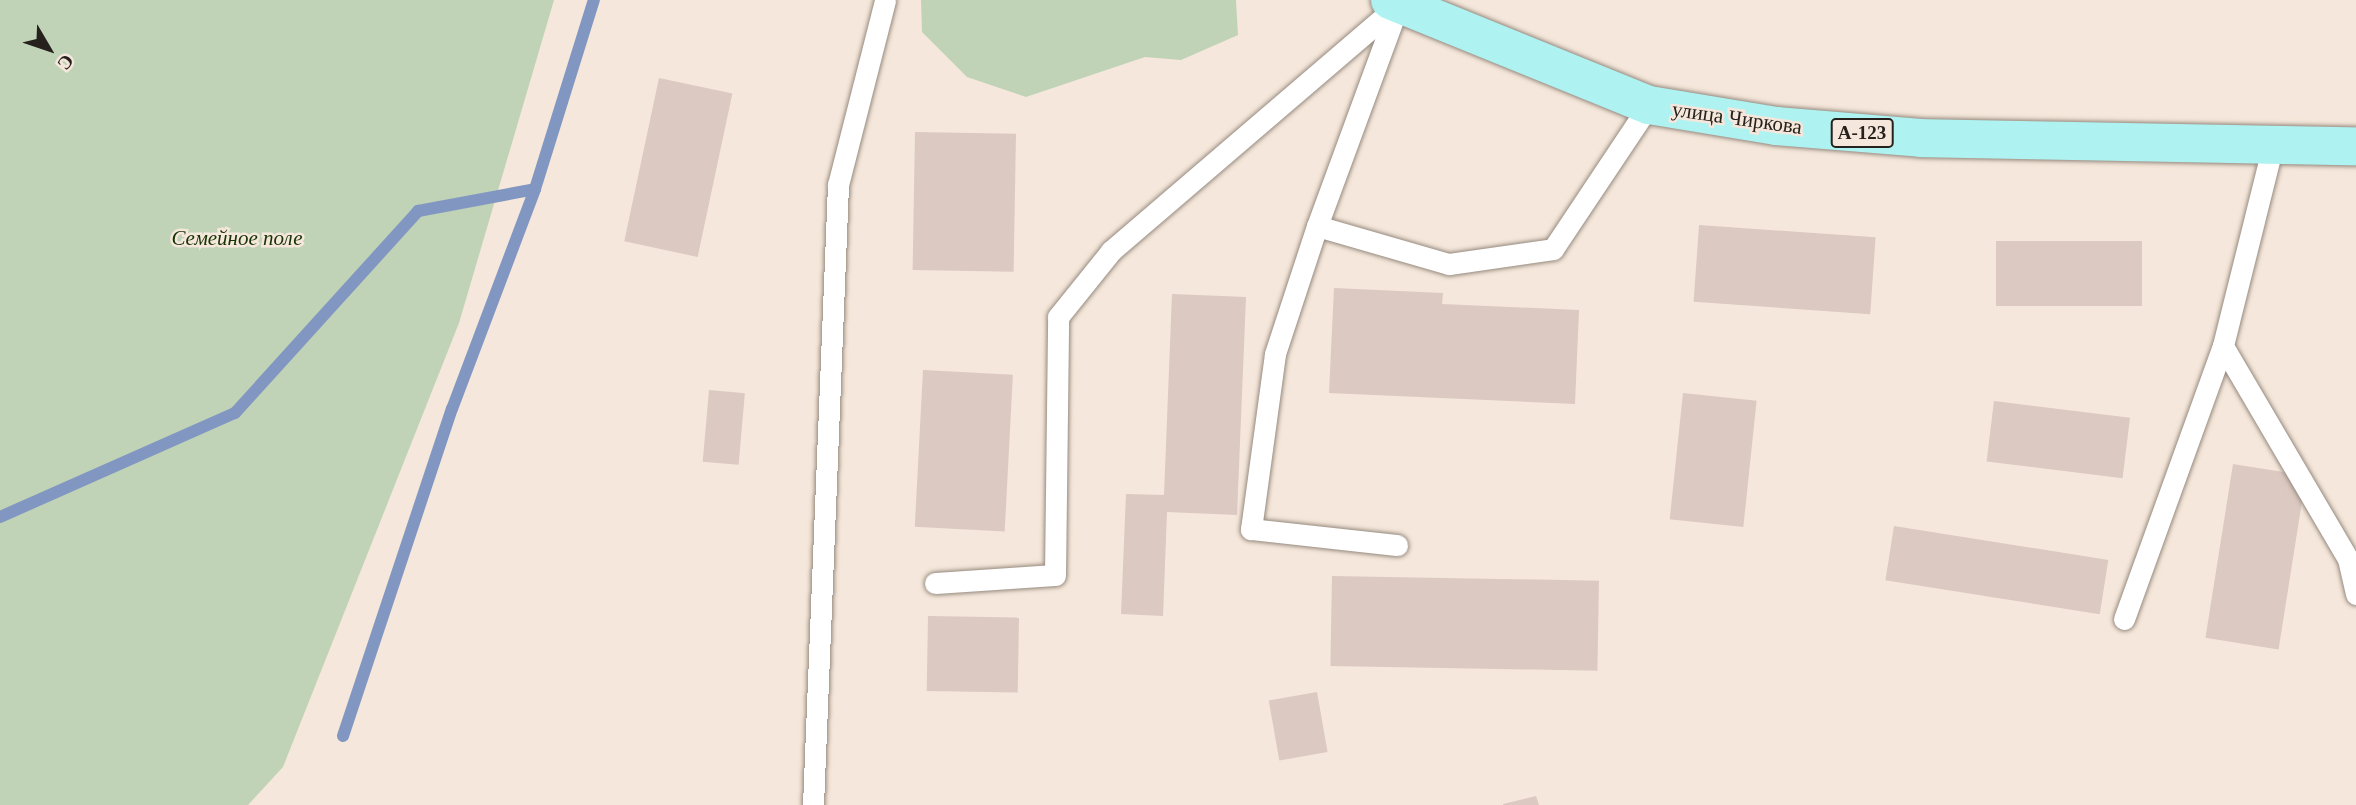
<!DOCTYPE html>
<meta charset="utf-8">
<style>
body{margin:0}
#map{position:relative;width:2356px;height:805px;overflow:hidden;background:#f5e7db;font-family:Georgia,serif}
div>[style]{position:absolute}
.green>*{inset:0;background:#c0d3b7}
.stream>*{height:12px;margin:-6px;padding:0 6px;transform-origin:6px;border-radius:6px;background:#8197c2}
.building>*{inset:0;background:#dbc9c2;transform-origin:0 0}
.roads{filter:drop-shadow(0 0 2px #968a7f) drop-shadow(0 0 2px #968a7f)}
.lane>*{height:21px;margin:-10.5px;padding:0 10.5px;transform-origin:10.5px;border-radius:10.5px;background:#fff}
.primary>*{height:38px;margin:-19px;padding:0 19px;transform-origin:19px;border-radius:19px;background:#aef2f2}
span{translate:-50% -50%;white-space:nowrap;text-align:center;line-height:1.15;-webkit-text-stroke:5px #f5e7db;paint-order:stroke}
.shield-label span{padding:2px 5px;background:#f5e7db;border:2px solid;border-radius:5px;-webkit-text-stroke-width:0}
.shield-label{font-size:19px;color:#26211c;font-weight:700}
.street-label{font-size:21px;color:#26211c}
.park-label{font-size:21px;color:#163303;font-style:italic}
.north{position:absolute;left:14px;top:14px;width:70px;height:70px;-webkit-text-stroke:5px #f5e7db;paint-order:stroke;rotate:129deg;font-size:19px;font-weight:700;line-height:28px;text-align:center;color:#26211c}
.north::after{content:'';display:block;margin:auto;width:24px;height:32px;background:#26211c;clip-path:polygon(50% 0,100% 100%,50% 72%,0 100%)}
</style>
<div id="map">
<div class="green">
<div style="clip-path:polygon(0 0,554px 0,459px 323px,283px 767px,248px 805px,0 805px)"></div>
<div style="clip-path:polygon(921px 0,1236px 0,1238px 35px,1181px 60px,1145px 57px,1026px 97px,967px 77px,922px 32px)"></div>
</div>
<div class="stream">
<div style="left:0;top:517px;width:257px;rotate:-23.9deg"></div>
<div style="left:235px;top:413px;width:273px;rotate:-47.8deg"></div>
<div style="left:418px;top:211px;width:119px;rotate:-10.6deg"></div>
<div style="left:343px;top:736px;width:345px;rotate:-71.6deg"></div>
<div style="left:452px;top:409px;width:235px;rotate:-69.3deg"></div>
<div style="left:535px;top:189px;width:198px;rotate:-72.7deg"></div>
</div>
<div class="building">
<div style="left:659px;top:78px;width:75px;height:167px;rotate:12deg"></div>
<div style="left:915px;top:132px;width:101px;height:138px;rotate:1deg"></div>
<div style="left:1699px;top:225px;width:177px;height:77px;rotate:4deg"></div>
<div style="left:1996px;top:241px;width:146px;height:65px"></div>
<div style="clip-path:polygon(1334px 288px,1443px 293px,1442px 304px,1579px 310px,1575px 404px,1329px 393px)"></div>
<div style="clip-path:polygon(1172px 294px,1246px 297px,1237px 515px,1167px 512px,1163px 616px,1121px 614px,1126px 494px,1164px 495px)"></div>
<div style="left:923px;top:370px;width:90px;height:157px;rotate:3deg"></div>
<div style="left:709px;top:390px;width:36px;height:72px;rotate:5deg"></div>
<div style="left:1683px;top:393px;width:74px;height:127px;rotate:6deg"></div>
<div style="left:1994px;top:401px;width:137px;height:61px;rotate:7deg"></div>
<div style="left:2233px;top:464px;width:74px;height:176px;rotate:9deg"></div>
<div style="left:1894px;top:526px;width:217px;height:55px;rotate:9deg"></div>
<div style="left:1332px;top:576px;width:267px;height:90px;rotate:1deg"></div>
<div style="left:928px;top:616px;width:91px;height:75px;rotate:1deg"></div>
<div style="left:1317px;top:692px;width:61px;height:49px;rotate:80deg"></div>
<div style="clip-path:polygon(1536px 796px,1539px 805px,1503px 805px,1503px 804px)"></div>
</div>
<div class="roads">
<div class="lane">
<div style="left:1398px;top:6px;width:234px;rotate:110.2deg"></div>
<div style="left:1317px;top:226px;width:137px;rotate:16.1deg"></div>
<div style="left:1449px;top:264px;width:105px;rotate:-8.2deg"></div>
<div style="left:1553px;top:249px;width:173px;rotate:-56.3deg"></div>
<div style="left:2273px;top:145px;width:207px;rotate:104deg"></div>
<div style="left:2223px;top:346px;width:247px;rotate:59.6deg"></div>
<div style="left:2348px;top:559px;width:36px;rotate:77deg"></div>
<div style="left:1317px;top:226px;width:135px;rotate:108.2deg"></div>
<div style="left:1275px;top:354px;width:177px;rotate:97.8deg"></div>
<div style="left:1251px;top:529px;width:147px;rotate:6.3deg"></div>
<div style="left:935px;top:583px;width:120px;rotate:-3.8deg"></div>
<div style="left:1055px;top:575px;width:258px;rotate:-89.3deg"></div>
<div style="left:1058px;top:317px;width:85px;rotate:-51.2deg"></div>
<div style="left:1111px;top:251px;width:379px;rotate:-40.6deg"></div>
<div style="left:2124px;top:619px;width:290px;rotate:-70.1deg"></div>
<div style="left:813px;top:805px;width:621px;rotate:-87.69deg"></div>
<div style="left:838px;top:185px;width:191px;rotate:-75.7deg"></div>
</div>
<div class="primary">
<div style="left:1390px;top:0;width:279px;rotate:22.1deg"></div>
<div style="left:1649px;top:105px;width:129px;rotate:9.4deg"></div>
<div style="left:1776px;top:126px;width:145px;rotate:4.7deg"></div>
<div style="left:1921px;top:138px;width:435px;rotate:1.1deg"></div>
</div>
</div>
<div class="shield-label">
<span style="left:1862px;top:133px">А-123</span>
</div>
<div class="street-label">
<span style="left:1737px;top:118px;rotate:8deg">улица Чиркова</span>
</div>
<div class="park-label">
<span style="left:237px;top:238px">Семейное поле</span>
</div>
<div class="north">С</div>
</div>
